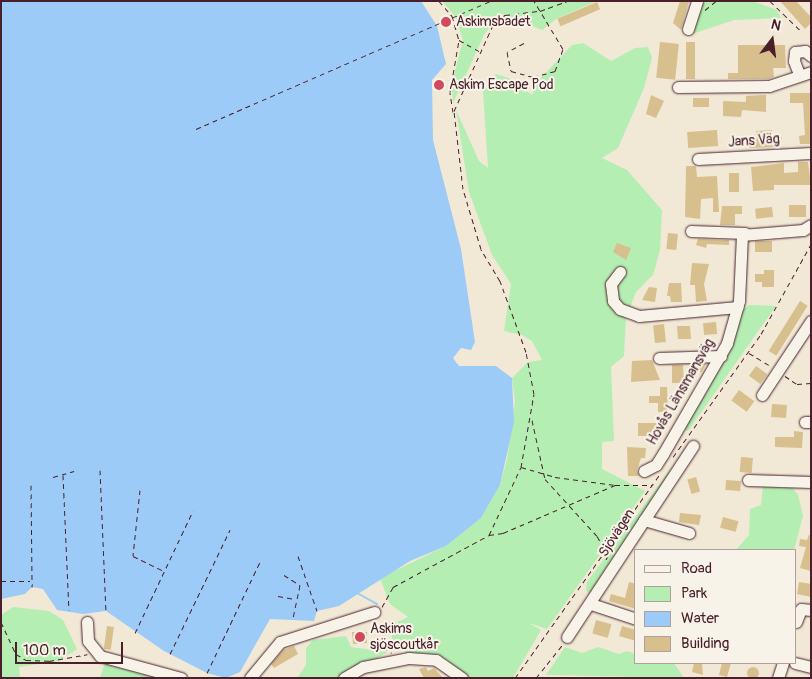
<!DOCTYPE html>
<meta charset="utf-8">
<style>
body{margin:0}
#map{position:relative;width:812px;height:679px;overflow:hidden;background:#f1e9d6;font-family:Pangolin,sans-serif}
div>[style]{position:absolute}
.green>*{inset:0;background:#b4eeb2}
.water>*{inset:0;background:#9dcbf8}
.stream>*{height:2px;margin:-1px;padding:0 1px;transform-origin:1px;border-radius:1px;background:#9dcbf8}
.building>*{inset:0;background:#d7bf8e;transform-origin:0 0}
.round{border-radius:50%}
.path>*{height:1px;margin-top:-0.5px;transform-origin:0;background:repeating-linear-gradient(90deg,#4a1f2b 0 5px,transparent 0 9px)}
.roads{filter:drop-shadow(0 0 1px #4a1f2b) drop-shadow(0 0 1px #4a1f2b)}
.minor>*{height:11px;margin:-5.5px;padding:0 5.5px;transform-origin:5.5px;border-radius:5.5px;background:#f7f3e8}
.dots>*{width:14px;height:14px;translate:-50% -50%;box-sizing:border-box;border:2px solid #f7f3e8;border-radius:50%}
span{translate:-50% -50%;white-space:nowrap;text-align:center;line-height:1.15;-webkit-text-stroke:4px #f7f3e8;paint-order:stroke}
.poi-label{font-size:14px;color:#4a1f2b}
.left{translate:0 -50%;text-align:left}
.street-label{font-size:14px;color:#4a1f2b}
.frame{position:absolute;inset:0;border:2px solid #4a1f2b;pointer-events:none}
.legend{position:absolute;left:634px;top:549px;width:162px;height:115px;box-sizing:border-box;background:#f7f3e8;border:1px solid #b29e9c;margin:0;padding:6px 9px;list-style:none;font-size:15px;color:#4a1f2b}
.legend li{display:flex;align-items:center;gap:10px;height:25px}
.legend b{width:25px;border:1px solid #b29e9c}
.north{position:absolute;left:747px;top:15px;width:50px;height:50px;-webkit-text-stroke:4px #f7f3e8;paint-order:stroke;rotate:15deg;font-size:14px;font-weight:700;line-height:20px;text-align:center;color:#4a1f2b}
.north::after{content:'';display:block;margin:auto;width:18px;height:22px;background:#4a1f2b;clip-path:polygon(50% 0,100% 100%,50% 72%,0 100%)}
.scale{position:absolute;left:15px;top:642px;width:108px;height:22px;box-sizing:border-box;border:2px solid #4a1f2b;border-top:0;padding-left:6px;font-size:15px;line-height:18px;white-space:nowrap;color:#4a1f2b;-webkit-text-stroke:4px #f7f3e8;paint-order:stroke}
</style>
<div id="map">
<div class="green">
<div style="clip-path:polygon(442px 1px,597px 1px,556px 19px,542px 30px,503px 14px,497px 17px,484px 35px,453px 103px,452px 83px,463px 40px,455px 16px)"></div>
<div style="clip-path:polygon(700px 1px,752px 1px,777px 10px,781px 18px,734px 20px,689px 35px)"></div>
<div style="clip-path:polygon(583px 43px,611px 61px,635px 48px,648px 47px,652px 58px,644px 88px,618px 148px,602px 158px,627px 170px,662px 210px,660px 250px,653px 275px,636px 292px,626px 318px,624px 356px,611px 367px,614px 441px,602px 442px,602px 469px,645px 491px,547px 629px,529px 623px,541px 630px,513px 678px,465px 678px,447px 660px,409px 656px,392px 639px,391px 625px,408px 617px,390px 604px,380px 578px,446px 546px,481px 518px,500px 485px,507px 459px,515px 402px,512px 378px,528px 362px,542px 360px,532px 341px,522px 335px,504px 331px,511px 284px,492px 255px,469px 192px,456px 110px,479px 161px,488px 168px,483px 90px,496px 74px,511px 79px,532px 95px,538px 81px,572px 45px)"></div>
<div style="clip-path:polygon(750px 305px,776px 306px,688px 431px,683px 430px,682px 424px,741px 310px)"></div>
<div style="clip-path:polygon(691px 442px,591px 596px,586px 590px,587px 582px)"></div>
<div style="clip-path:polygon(763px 485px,791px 486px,798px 495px,803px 516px,794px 550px,736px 550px,749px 535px,750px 509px,761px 505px)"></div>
<div style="clip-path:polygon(13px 607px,49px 611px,63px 620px,77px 649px,59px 661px,19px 667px,20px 678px,1px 678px,1px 615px)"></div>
<div style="clip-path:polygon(346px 636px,351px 647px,388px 652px,341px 678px,297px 678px,306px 665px,306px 648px,313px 640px)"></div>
<div style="clip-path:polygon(565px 647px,582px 653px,598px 647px,619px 654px,627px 651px,636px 654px,636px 663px,674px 663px,684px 678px,546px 675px)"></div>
<div style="clip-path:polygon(105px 663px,161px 678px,100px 678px)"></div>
</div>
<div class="water">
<div style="clip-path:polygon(1px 1px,421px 1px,437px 26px,446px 64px,432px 80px,433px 140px,461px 249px,475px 342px,471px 350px,461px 348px,453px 358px,459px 366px,496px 366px,512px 378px,514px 422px,500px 485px,481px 518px,446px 546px,410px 561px,339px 606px,317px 611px,314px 621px,270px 619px,240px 672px,226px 678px,207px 673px,164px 651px,106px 611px,83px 614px,57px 610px,43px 589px,32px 587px,25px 594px,1px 599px)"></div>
</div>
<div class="stream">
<div style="left:357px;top:593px;width:23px;rotate:29deg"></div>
</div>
<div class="building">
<div style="clip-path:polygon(680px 1px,689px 1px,681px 30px,673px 23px)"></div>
<div style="clip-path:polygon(780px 1px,796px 1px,811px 17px,811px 23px,805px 29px)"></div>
<div style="left:597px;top:2px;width:8px;height:43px;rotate:67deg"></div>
<div style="left:660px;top:42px;width:19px;height:36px;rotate:6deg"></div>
<div style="left:686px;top:42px;width:9px;height:37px"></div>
<div style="clip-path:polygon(738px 45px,785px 45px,786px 68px,773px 68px,774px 77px,768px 79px,728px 79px,728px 73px,738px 73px)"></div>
<div style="clip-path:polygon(790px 93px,811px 93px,811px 144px,800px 144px,799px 136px,805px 135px,803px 103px,790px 103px)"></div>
<div style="clip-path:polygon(651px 95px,664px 101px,656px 118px,646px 114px)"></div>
<div style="clip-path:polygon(766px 95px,766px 112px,742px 110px,741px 117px,723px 116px,723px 101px,746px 102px,746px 96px)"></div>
<div style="left:693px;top:98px;width:16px;height:9px"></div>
<div style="left:717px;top:130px;width:16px;height:30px;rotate:86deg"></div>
<div style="clip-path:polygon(772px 130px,772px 137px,782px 137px,779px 147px,750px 148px,747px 145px,746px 138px,757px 138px,756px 131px)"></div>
<div style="clip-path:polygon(798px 162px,808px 162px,811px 185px,774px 185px,774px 190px,753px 191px,751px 167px,784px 163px,784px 173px,798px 172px)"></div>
<div style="clip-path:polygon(686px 166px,696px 166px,697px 177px,717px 176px,719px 212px,713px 212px,713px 198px,701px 199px,700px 219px,685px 217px)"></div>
<div style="left:729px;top:173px;width:10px;height:19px"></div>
<div style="left:806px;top:205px;width:12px;height:17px;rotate:90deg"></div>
<div style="clip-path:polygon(722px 206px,742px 206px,742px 214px,735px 214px,735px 225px,720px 225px)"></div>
<div style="left:772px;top:207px;width:10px;height:17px;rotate:84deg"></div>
<div style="left:668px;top:233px;width:10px;height:16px;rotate:6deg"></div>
<div style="clip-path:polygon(698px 239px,729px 240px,729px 245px,707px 244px,706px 248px,696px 245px)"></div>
<div style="left:772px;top:241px;width:11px;height:17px;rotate:90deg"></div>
<div style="clip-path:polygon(617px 243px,631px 248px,626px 260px,613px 252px)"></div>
<div style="clip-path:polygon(692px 263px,709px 264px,704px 284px,707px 301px,696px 302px,695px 285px,690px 285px)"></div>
<div style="clip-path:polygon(764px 270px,774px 270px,774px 287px,762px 287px,762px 282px,755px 282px,755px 274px,764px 274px)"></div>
<div style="clip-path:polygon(669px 283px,681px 283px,682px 302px,671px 302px,670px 296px,667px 296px)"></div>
<div style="clip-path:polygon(649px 287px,657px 288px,655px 302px,642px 300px)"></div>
<div style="left:800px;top:301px;width:9px;height:59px;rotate:32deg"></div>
<div style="left:716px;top:322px;width:12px;height:13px;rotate:85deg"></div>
<div style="left:664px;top:324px;width:18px;height:11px;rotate:84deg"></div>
<div style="clip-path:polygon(677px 326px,690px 326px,691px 339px,678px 339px)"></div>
<div style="clip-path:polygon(652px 360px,660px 380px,631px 382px,632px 361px)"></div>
<div style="clip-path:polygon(706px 364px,701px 373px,693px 365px,683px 365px,684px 383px,672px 383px,672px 365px)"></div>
<div style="left:756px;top:366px;width:14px;height:12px;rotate:36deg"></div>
<div style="clip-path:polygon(660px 387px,667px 387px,668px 412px,658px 412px,658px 403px,649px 403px,649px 396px,660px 396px)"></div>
<div style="left:739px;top:390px;width:19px;height:13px;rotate:36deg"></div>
<div style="left:772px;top:404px;width:15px;height:13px;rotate:4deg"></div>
<div style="left:660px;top:423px;width:13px;height:22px;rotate:90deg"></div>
<div style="clip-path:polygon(794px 431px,803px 432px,802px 448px,775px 447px,775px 437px,794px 437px)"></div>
<div style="clip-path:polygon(627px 447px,646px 448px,645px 458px,641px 458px,637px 470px,639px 476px,628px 476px)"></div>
<div style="left:741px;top:457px;width:12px;height:15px;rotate:5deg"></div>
<div style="left:696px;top:477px;width:15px;height:9px;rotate:74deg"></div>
<div style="left:726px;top:480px;width:15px;height:10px;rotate:4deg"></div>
<div style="clip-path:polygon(680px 513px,701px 515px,699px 525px,679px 522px)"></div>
<div style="left:723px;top:517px;width:16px;height:11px;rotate:15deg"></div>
<div style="clip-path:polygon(809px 535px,811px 535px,811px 571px,800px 568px,806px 547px,799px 546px,800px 539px,807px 540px)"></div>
<div style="clip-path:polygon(629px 582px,636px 584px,636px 609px,609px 601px,611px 594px,625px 598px)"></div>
<div style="clip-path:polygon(799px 582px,811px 584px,811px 597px,797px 594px)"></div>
<div style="left:596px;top:620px;width:16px;height:14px;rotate:15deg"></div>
<div style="left:107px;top:626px;width:7px;height:23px;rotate:8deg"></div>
<div style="clip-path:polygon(622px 626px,636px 630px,636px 641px,619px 636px)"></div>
<div style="clip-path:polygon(352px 632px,367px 632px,367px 643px,353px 644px)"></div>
<div style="clip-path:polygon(294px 646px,298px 654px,274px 668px,271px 664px,283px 650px)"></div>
<div style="clip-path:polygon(694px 663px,702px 663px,703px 675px,692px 672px)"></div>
<div style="clip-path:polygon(722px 663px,731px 663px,727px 677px,719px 675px)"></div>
<div class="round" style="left:747px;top:667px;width:12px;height:12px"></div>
<div style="clip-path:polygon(426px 667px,428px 671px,434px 668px,443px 678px,424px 678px,419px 669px)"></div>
</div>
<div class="path">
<div style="left:439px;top:1px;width:20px;rotate:49deg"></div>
<div style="left:452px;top:16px;width:25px;rotate:74deg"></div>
<div style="left:459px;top:40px;width:23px;rotate:29deg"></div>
<div style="left:770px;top:1px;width:43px;rotate:44.1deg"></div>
<div style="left:705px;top:10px;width:14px;rotate:-39deg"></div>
<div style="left:524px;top:43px;width:19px;rotate:152deg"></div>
<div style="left:507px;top:52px;width:19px;rotate:78deg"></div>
<div style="left:511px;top:71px;width:23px;rotate:15deg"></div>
<div style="left:533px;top:77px;width:23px;rotate:-15deg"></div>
<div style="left:555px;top:71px;width:23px;rotate:-70deg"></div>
<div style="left:563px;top:49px;width:56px;rotate:-121.1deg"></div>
<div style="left:453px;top:112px;width:20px;rotate:-99deg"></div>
<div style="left:450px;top:92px;width:53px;rotate:-80.2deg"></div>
<div style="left:196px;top:129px;width:322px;rotate:-23.5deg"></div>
<div style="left:749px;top:353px;width:23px;rotate:31deg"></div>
<div style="left:785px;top:376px;width:14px;rotate:34deg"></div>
<div style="left:797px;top:384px;width:14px;rotate:-4deg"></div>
<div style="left:532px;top:420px;width:60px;rotate:77.6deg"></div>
<div style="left:545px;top:479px;width:77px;rotate:47.6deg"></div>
<div style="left:597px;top:536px;width:22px;rotate:60deg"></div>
<div style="left:608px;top:555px;width:5px;rotate:112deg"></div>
<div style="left:673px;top:457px;width:151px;rotate:-54.4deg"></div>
<div style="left:761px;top:334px;width:103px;rotate:-60.9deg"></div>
<div style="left:521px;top:467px;width:35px;rotate:16deg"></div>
<div style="left:555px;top:477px;width:61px;rotate:7.6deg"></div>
<div style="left:100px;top:470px;width:141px;rotate:87.6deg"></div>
<div style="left:63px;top:475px;width:135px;rotate:87.5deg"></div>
<div style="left:53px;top:477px;width:22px;rotate:-16deg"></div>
<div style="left:31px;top:485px;width:102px;rotate:89.4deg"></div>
<div style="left:140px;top:490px;width:66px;rotate:96.1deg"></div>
<div style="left:133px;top:556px;width:34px;rotate:26deg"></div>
<div style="left:489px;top:535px;width:75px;rotate:-64.8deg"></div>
<div style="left:521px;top:467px;width:74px;rotate:-79.9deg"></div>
<div style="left:534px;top:394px;width:43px;rotate:-100.8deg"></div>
<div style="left:526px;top:352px;width:76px;rotate:-110.1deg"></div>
<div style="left:500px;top:281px;width:37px;rotate:-121deg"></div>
<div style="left:481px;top:249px;width:63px;rotate:-106.7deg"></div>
<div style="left:463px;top:189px;width:79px;rotate:-96.6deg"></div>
<div style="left:454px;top:111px;width:97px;rotate:-65.6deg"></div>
<div style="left:494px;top:23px;width:14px;rotate:-36deg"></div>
<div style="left:505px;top:15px;width:35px;rotate:-7deg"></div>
<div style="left:540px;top:11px;width:29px;rotate:-20deg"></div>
<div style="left:298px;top:556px;width:58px;rotate:70.9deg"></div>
<div style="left:284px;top:575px;width:19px;rotate:32deg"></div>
<div style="left:300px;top:585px;width:35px;rotate:102deg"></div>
<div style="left:1px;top:581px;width:29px"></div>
<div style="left:278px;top:596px;width:17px;rotate:10deg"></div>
<div style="left:382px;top:607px;width:23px;rotate:-61deg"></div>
<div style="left:393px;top:587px;width:109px;rotate:-28.4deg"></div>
<div style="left:489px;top:535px;width:14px;rotate:-8deg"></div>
<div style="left:503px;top:533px;width:122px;rotate:-23.2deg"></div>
<div style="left:615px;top:485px;width:37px"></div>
<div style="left:1px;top:622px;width:35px;rotate:65deg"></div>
<div style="left:16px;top:654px;width:12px;rotate:31deg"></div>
<div style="left:26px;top:660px;width:23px;rotate:2deg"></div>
<div style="left:49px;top:661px;width:39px;rotate:-10deg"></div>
<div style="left:135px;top:633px;width:135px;rotate:-64.6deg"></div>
<div style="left:376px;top:642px;width:19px;rotate:35deg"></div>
<div style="left:170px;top:654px;width:138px;rotate:-64.2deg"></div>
<div style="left:207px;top:673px;width:125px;rotate:-64.5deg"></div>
<div style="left:515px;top:678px;width:250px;rotate:-54.6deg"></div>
<div style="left:536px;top:678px;width:43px;rotate:-51.5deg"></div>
</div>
<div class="roads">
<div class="minor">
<div style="left:688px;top:29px;width:29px;rotate:-72deg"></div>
<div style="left:799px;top:74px;width:14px;rotate:-111deg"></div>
<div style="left:794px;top:61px;width:9px;rotate:-84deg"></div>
<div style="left:795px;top:52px;width:10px;rotate:-6deg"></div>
<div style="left:805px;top:51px;width:8px;rotate:40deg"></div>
<div style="left:678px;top:87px;width:91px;rotate:-0.6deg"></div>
<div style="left:769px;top:86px;width:44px;rotate:-18.4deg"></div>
<div style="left:698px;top:159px;width:113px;rotate:-3deg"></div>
<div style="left:691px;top:231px;width:54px;rotate:2.1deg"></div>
<div style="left:620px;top:272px;width:15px;rotate:127deg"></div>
<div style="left:611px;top:284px;width:17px;rotate:83deg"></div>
<div style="left:613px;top:301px;width:11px;rotate:49deg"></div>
<div style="left:620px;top:309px;width:20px;rotate:20deg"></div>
<div style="left:639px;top:316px;width:99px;rotate:-5.2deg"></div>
<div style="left:659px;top:358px;width:62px;rotate:-1.8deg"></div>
<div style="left:762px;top:395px;width:89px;rotate:-56.5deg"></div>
<div style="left:805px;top:422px;width:6px"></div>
<div style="left:644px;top:471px;width:13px;rotate:-27deg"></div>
<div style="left:656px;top:465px;width:13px;rotate:-58deg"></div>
<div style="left:663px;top:454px;width:128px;rotate:-60deg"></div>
<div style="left:727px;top:343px;width:44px;rotate:-74.1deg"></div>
<div style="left:739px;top:301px;width:66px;rotate:-87.4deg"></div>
<div style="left:742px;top:235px;width:61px;rotate:-4.7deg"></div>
<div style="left:803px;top:230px;width:9px;rotate:-32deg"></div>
<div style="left:748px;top:480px;width:63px;rotate:1.8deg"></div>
<div style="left:644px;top:520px;width:47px;rotate:16.1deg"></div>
<div style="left:591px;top:604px;width:47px;rotate:18.4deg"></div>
<div style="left:87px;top:622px;width:19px;rotate:87deg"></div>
<div style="left:88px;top:641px;width:19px;rotate:51deg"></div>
<div style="left:100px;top:656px;width:84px;rotate:15.2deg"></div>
<div style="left:796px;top:622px;width:14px;rotate:-69deg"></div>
<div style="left:801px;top:609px;width:10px;rotate:6deg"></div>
<div style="left:567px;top:637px;width:229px;rotate:-56.6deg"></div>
<div style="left:795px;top:663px;width:16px;rotate:14deg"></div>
<div style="left:250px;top:678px;width:47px;rotate:-50.2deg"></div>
<div style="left:280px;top:642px;width:99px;rotate:-17.7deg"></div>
<div style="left:344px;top:678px;width:22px;rotate:-30deg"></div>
<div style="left:363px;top:667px;width:47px;rotate:-11.1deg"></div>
<div style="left:409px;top:658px;width:27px;rotate:4deg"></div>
<div style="left:436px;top:660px;width:32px;rotate:35deg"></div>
<div style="left:778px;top:678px;width:16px;rotate:-72deg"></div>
</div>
</div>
<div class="dots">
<div style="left:446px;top:22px;background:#d1495b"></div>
<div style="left:439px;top:85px;background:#d1495b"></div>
<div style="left:360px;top:637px;background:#d1495b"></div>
</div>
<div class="poi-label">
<span class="left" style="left:456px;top:22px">Askimsbadet</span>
<span class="left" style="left:449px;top:85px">Askim Escape Pod</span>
<span class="left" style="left:370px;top:637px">Askims<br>sjöscoutkår</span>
</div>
<div class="street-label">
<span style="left:754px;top:141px;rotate:-4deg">Jans Väg</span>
<span style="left:681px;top:392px;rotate:-60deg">Hovås Länsmansväg</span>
<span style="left:617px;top:533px;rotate:-57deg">Sjövägen</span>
</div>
<div class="frame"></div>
<ul class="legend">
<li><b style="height:6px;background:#f7f3e8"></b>Road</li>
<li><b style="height:14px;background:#b4eeb2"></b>Park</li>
<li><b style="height:14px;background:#9dcbf8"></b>Water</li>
<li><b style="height:14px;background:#d7bf8e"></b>Building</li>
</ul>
<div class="north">N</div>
<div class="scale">100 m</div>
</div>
